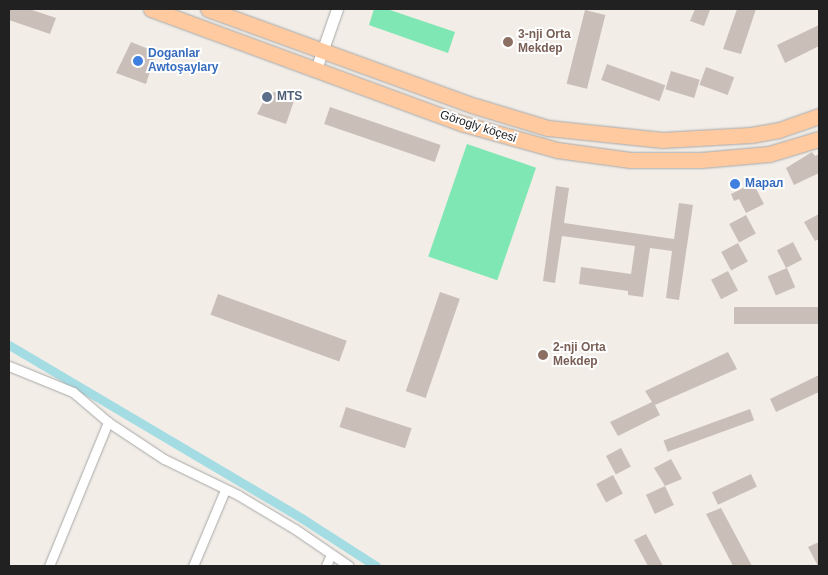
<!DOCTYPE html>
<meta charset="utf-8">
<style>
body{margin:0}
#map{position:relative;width:828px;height:575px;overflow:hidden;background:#f2ede7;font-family:Helvetica,sans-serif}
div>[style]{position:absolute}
.pitch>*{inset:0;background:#7fe7b3;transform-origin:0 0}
.canal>*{height:9px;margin:-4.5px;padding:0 4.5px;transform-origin:4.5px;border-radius:4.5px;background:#a4dce3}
.building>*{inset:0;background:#cabeb9;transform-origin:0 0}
.roads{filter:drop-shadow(0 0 1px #a8a8a8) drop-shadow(0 0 1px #a8a8a8)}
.minor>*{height:9px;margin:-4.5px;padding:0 4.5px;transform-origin:4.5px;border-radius:4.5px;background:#fff}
.tertiary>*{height:11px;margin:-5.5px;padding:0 5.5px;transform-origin:5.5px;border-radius:5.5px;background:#fff}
.primary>*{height:15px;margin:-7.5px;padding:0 7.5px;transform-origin:7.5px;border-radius:7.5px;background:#ffca9f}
.dots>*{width:14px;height:14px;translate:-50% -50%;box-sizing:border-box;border:2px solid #fff;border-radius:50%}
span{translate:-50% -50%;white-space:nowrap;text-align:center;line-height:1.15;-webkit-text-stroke:4px #fff;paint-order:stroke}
.education-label{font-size:12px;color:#785e54;font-weight:700}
.left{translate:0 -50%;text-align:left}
.shop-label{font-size:12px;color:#366cbe;font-weight:700}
.service-label{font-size:12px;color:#4e5e75;font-weight:700}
.street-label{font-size:12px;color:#212121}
.frame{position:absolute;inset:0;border:10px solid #212121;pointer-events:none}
</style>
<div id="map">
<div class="pitch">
<div style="clip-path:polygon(374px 9px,387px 9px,455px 32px,448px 53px,369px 25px)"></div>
<div style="left:467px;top:144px;width:73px;height:119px;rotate:19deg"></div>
</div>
<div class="canal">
<div style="left:9px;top:345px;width:342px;rotate:30.6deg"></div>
<div style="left:303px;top:519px;width:87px;rotate:32.8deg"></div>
</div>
<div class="building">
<div style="clip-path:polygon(9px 9px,29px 9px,56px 18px,50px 34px,9px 20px)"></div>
<div style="clip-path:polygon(695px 9px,710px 10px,704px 26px,690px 21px)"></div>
<div style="clip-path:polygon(737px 9px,756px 9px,741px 54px,723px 49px)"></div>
<div style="left:585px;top:10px;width:21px;height:76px;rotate:14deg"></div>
<div style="clip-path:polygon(819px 25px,819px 46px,785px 63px,777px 45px)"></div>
<div style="clip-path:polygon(131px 42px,156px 52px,146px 84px,116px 73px)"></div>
<div style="left:607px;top:64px;width:62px;height:17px;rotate:20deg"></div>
<div style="left:706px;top:67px;width:30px;height:19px;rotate:20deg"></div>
<div style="left:671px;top:71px;width:30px;height:19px;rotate:17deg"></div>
<div style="clip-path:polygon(277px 92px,295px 98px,286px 124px,257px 114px,268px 93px)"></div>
<div style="left:330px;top:107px;width:117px;height:18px;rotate:19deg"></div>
<div style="clip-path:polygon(812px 152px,815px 156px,819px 154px,819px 173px,794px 185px,786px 168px)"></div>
<div style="clip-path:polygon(753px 183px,764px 204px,746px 213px,739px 199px,734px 201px,731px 194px)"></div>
<div style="clip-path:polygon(556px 186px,569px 188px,564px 223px,674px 239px,679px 203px,693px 205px,679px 300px,666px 298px,672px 251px,650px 248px,643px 297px,628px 295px,628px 291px,579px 284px,581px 267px,631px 274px,635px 246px,562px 236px,555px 283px,543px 281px)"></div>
<div style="clip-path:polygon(819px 214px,819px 239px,815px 241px,804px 222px)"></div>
<div style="left:746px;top:215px;width:21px;height:19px;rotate:62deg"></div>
<div style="left:793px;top:242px;width:20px;height:18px;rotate:63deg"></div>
<div style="left:738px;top:243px;width:21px;height:19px;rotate:62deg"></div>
<div style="left:787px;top:268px;width:21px;height:21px;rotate:67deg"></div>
<div style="left:728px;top:271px;width:22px;height:19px;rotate:63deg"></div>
<div style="left:440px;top:292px;width:21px;height:105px;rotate:19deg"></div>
<div style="left:218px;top:294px;width:137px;height:22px;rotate:20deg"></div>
<div style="left:819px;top:307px;width:17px;height:85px;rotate:90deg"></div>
<div style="clip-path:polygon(728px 352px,737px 369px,655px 405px,660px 415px,618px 436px,610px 422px,652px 402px,645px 391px)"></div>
<div style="clip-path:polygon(819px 375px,819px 392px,776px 412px,770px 399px)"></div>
<div style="left:346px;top:407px;width:69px;height:21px;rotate:18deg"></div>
<div style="left:750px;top:409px;width:12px;height:92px;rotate:70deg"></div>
<div style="left:621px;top:448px;width:21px;height:17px;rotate:62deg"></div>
<div style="clip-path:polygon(671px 459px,682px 479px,665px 486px,654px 468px)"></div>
<div style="left:751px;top:474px;width:14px;height:43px;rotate:65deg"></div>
<div style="left:613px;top:475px;width:21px;height:19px;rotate:62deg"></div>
<div style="left:665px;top:486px;width:21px;height:21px;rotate:65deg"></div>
<div style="clip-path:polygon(721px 508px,752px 566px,733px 566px,706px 514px)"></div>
<div style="clip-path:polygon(646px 534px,663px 566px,648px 566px,634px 540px)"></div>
<div style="clip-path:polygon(819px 542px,819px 566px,818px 566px,808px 547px)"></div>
</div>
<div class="roads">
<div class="minor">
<div style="left:9px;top:366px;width:69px;rotate:22.1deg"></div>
<div style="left:73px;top:392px;width:46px;rotate:40.6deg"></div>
<div style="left:108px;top:422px;width:67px;rotate:33.5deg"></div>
<div style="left:164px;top:459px;width:82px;rotate:25.9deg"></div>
<div style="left:238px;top:495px;width:66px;rotate:30.8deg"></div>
<div style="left:295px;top:529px;width:65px;rotate:34.4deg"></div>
<div style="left:49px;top:566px;width:156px;rotate:-67.7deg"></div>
<div style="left:193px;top:566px;width:82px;rotate:-67.2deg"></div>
<div style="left:326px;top:566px;width:13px;rotate:-67deg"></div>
</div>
<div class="tertiary">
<div style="left:316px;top:69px;width:64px;rotate:-70.7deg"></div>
</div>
<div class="primary">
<div style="left:151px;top:9px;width:333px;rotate:20.2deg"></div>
<div style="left:464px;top:124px;width:97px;rotate:15.6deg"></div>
<div style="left:557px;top:150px;width:74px;rotate:7.8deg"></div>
<div style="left:630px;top:160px;width:71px"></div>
<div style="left:701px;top:160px;width:68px;rotate:-5deg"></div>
<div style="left:769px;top:154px;width:52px;rotate:-16.7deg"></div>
<div style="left:208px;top:9px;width:284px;rotate:20deg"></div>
<div style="left:475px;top:106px;width:76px;rotate:16.8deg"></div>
<div style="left:548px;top:128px;width:115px;rotate:6deg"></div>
<div style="left:662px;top:140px;width:89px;rotate:-3.2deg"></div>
<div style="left:751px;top:135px;width:28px;rotate:-10deg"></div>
<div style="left:779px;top:130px;width:42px;rotate:-19.3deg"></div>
</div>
</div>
<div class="dots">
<div style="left:508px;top:42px;background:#8d6e63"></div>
<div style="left:138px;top:61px;background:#3f7fe0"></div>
<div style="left:267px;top:97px;background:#5c6f8a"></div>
<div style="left:735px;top:184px;background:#3f7fe0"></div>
<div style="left:543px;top:355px;background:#8d6e63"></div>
</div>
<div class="education-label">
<span class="left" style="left:518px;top:42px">3-nji Orta<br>Mekdep</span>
<span class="left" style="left:553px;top:355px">2-nji Orta<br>Mekdep</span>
</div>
<div class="shop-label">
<span class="left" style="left:148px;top:61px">Doganlar<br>Awtoşaylary</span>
<span class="left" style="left:745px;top:184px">Марал</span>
</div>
<div class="service-label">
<span class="left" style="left:277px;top:97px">MTS</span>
</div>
<div class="street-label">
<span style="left:478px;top:127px;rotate:18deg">Görogly köçesi</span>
</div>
<div class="frame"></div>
</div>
